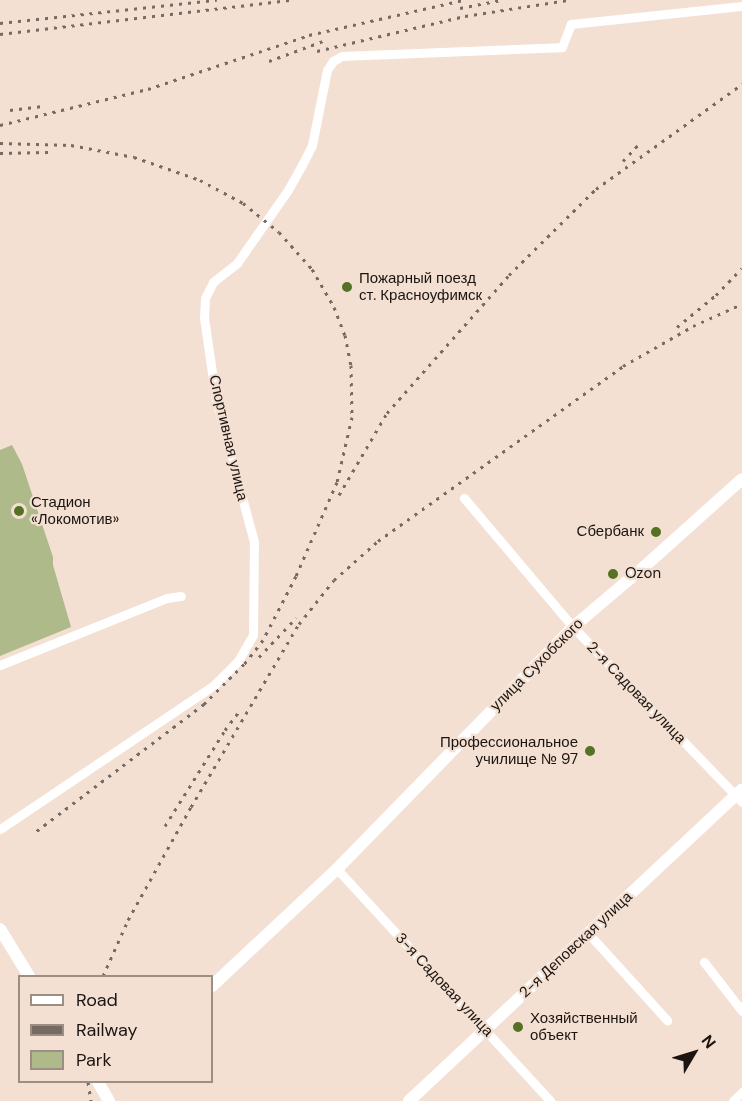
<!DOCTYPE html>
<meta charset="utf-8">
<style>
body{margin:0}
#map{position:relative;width:742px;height:1101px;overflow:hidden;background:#f3e0d2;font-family:"DM Sans",sans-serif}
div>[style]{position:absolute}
.green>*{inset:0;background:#afba8a}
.minor>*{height:9px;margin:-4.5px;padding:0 4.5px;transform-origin:4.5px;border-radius:4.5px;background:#fff}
.tertiary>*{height:12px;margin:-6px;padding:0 6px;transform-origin:6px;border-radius:6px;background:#fff}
.rail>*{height:3px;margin-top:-1.5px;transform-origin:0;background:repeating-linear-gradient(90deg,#766a62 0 3px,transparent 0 9px)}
.dots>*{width:16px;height:16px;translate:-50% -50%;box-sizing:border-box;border:3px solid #f3e0d2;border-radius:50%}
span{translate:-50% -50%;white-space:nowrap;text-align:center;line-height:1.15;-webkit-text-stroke:4.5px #f3e0d2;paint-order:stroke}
.poi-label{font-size:15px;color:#1b1410}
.left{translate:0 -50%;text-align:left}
.right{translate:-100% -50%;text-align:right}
.street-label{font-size:15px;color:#1b1410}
.legend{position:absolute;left:18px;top:975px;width:195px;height:108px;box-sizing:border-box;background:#f3e0d2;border:2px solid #9d8e84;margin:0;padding:8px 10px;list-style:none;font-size:18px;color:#1b1410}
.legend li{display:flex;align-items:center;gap:12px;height:30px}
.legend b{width:30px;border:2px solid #9d8e84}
.north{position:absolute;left:664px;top:1023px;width:60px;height:60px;-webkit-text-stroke:4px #f3e0d2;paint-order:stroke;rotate:52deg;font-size:16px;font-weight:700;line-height:24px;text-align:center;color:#1b1410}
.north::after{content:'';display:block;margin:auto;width:21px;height:27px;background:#1b1410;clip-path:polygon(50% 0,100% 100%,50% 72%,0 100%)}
</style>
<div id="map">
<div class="green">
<div style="clip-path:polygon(12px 445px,22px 464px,53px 557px,53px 565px,71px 627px,0 656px,0 450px)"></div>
</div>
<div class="minor">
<div style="left:464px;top:498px;width:169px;rotate:49.8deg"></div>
<div style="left:573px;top:627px;width:243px;rotate:46deg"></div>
<div style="left:0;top:665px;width:180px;rotate:-21.9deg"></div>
<div style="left:167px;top:598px;width:14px;rotate:-8deg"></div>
<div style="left:0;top:829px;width:258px;rotate:-33.9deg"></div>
<div style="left:214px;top:685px;width:34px;rotate:-45deg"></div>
<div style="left:238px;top:661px;width:30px;rotate:-60deg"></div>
<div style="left:253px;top:635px;width:93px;rotate:-89.4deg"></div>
<div style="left:254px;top:542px;width:147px;rotate:-105deg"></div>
<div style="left:216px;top:400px;width:83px;rotate:-98.3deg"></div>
<div style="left:204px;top:318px;width:20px;rotate:-87deg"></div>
<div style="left:205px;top:298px;width:18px;rotate:-63deg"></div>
<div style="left:213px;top:282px;width:31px;rotate:-38deg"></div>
<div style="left:237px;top:263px;width:89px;rotate:-55.1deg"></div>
<div style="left:288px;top:190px;width:29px;rotate:-61deg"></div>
<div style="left:302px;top:165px;width:22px;rotate:-63deg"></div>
<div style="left:312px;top:145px;width:76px;rotate:-78.7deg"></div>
<div style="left:327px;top:70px;width:11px;rotate:-56deg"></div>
<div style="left:333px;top:61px;width:10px;rotate:-29deg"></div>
<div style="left:342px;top:56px;width:220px;rotate:-2.3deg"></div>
<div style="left:562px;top:47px;width:25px;rotate:-69deg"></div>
<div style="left:571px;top:24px;width:172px;rotate:-6deg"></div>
<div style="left:337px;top:869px;width:315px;rotate:47.4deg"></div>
<div style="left:588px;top:933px;width:118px;rotate:47.8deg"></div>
<div style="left:704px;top:962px;width:62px;rotate:52.2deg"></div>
<div style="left:733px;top:1101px;width:13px;rotate:-45deg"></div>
</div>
<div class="tertiary">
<div style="left:0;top:929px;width:55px;rotate:58.3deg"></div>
<div style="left:212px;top:986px;width:171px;rotate:-43.1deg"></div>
<div style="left:337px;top:869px;width:338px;rotate:-45.7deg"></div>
<div style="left:573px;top:627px;width:94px;rotate:-40.3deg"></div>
<div style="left:645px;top:566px;width:130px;rotate:-41.9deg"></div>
<div style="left:98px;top:1082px;width:22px;rotate:60deg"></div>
<div style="left:409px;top:1101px;width:456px;rotate:-43.1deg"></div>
</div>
<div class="rail">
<div style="left:460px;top:8px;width:42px;rotate:-11deg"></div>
<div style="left:0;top:23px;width:218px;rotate:-6.1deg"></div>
<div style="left:0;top:34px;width:293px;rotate:-6.7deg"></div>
<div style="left:317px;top:51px;width:152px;rotate:-13.3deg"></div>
<div style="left:465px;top:16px;width:104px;rotate:-8.8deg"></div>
<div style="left:269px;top:61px;width:58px;rotate:-20.3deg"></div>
<div style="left:10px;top:110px;width:35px;rotate:-7deg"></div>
<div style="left:0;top:125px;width:152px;rotate:-13.7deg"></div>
<div style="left:148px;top:89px;width:170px;rotate:-18.5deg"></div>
<div style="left:309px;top:35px;width:158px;rotate:-12.8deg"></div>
<div style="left:0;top:143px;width:71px;rotate:1.6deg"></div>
<div style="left:71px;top:145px;width:64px;rotate:10.8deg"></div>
<div style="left:134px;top:157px;width:70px;rotate:19.2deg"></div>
<div style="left:200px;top:180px;width:49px;rotate:28.1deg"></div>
<div style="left:243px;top:203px;width:46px;rotate:38.9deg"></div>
<div style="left:279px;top:232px;width:50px;rotate:48.3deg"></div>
<div style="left:312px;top:269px;width:44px;rotate:59.9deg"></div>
<div style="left:334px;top:307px;width:30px;rotate:69deg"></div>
<div style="left:345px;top:335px;width:31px;rotate:79deg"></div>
<div style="left:351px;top:365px;width:52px;rotate:88.9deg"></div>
<div style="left:352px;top:417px;width:67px;rotate:103deg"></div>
<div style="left:337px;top:482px;width:103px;rotate:113.6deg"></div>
<div style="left:296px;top:576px;width:72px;rotate:117.3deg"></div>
<div style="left:263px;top:640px;width:31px;rotate:128deg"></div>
<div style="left:244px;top:664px;width:57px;rotate:135deg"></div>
<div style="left:204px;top:704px;width:213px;rotate:142.8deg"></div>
<div style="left:0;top:153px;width:48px;rotate:-1.2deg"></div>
<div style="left:623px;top:161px;width:23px;rotate:-47deg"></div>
<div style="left:677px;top:327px;width:50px;rotate:-39.4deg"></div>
<div style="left:716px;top:295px;width:37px;rotate:-46deg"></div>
<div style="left:339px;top:495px;width:95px;rotate:-59.7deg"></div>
<div style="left:387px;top:413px;width:184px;rotate:-48.5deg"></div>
<div style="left:509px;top:275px;width:122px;rotate:-44.7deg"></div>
<div style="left:596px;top:189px;width:180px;rotate:-35.7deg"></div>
<div style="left:259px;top:657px;width:54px;rotate:-46.5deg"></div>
<div style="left:165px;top:826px;width:113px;rotate:-58deg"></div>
<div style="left:225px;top:730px;width:25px;rotate:-53deg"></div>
<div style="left:103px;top:976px;width:61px;rotate:-65.9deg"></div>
<div style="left:128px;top:920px;width:129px;rotate:-60.9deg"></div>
<div style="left:191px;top:807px;width:212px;rotate:-59.5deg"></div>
<div style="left:299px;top:624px;width:56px;rotate:-51.5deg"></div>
<div style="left:334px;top:580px;width:59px;rotate:-41.6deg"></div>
<div style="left:378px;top:541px;width:301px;rotate:-35.5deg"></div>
<div style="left:623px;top:366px;width:81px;rotate:-29.7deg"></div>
<div style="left:693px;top:326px;width:54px;rotate:-24.2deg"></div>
<div style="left:88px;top:1082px;width:19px;rotate:81deg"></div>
</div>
<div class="dots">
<div style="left:347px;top:287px;background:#557125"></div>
<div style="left:19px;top:511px;background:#557125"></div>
<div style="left:656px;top:532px;background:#557125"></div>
<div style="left:613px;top:574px;background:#557125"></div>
<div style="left:590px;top:751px;background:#557125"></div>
<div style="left:518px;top:1027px;background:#557125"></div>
</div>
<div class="poi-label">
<span class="left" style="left:359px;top:287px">Пожарный поезд<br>ст. Красноуфимск</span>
<span class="left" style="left:31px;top:511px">Стадион<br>«Локомотив»</span>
<span class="right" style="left:644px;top:532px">Сбербанк</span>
<span class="left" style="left:625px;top:574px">Ozon</span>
<span class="right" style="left:578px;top:751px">Профессиональное<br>училище № 97</span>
<span class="left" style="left:530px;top:1027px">Хозяйственный<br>объект</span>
</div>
<div class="street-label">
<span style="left:228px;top:438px;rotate:77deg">Спортивная улица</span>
<span style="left:537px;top:665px;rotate:-45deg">улица Сухобского</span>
<span style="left:636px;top:693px;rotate:46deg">2-я Садовая улица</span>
<span style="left:576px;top:945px;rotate:-43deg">2-я Деповская улица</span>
<span style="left:444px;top:985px;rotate:47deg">3-я Садовая улица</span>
</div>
<ul class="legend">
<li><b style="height:8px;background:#fff"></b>Road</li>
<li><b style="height:8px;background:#766a62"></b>Railway</li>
<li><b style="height:16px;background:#afba8a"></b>Park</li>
</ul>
<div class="north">N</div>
</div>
